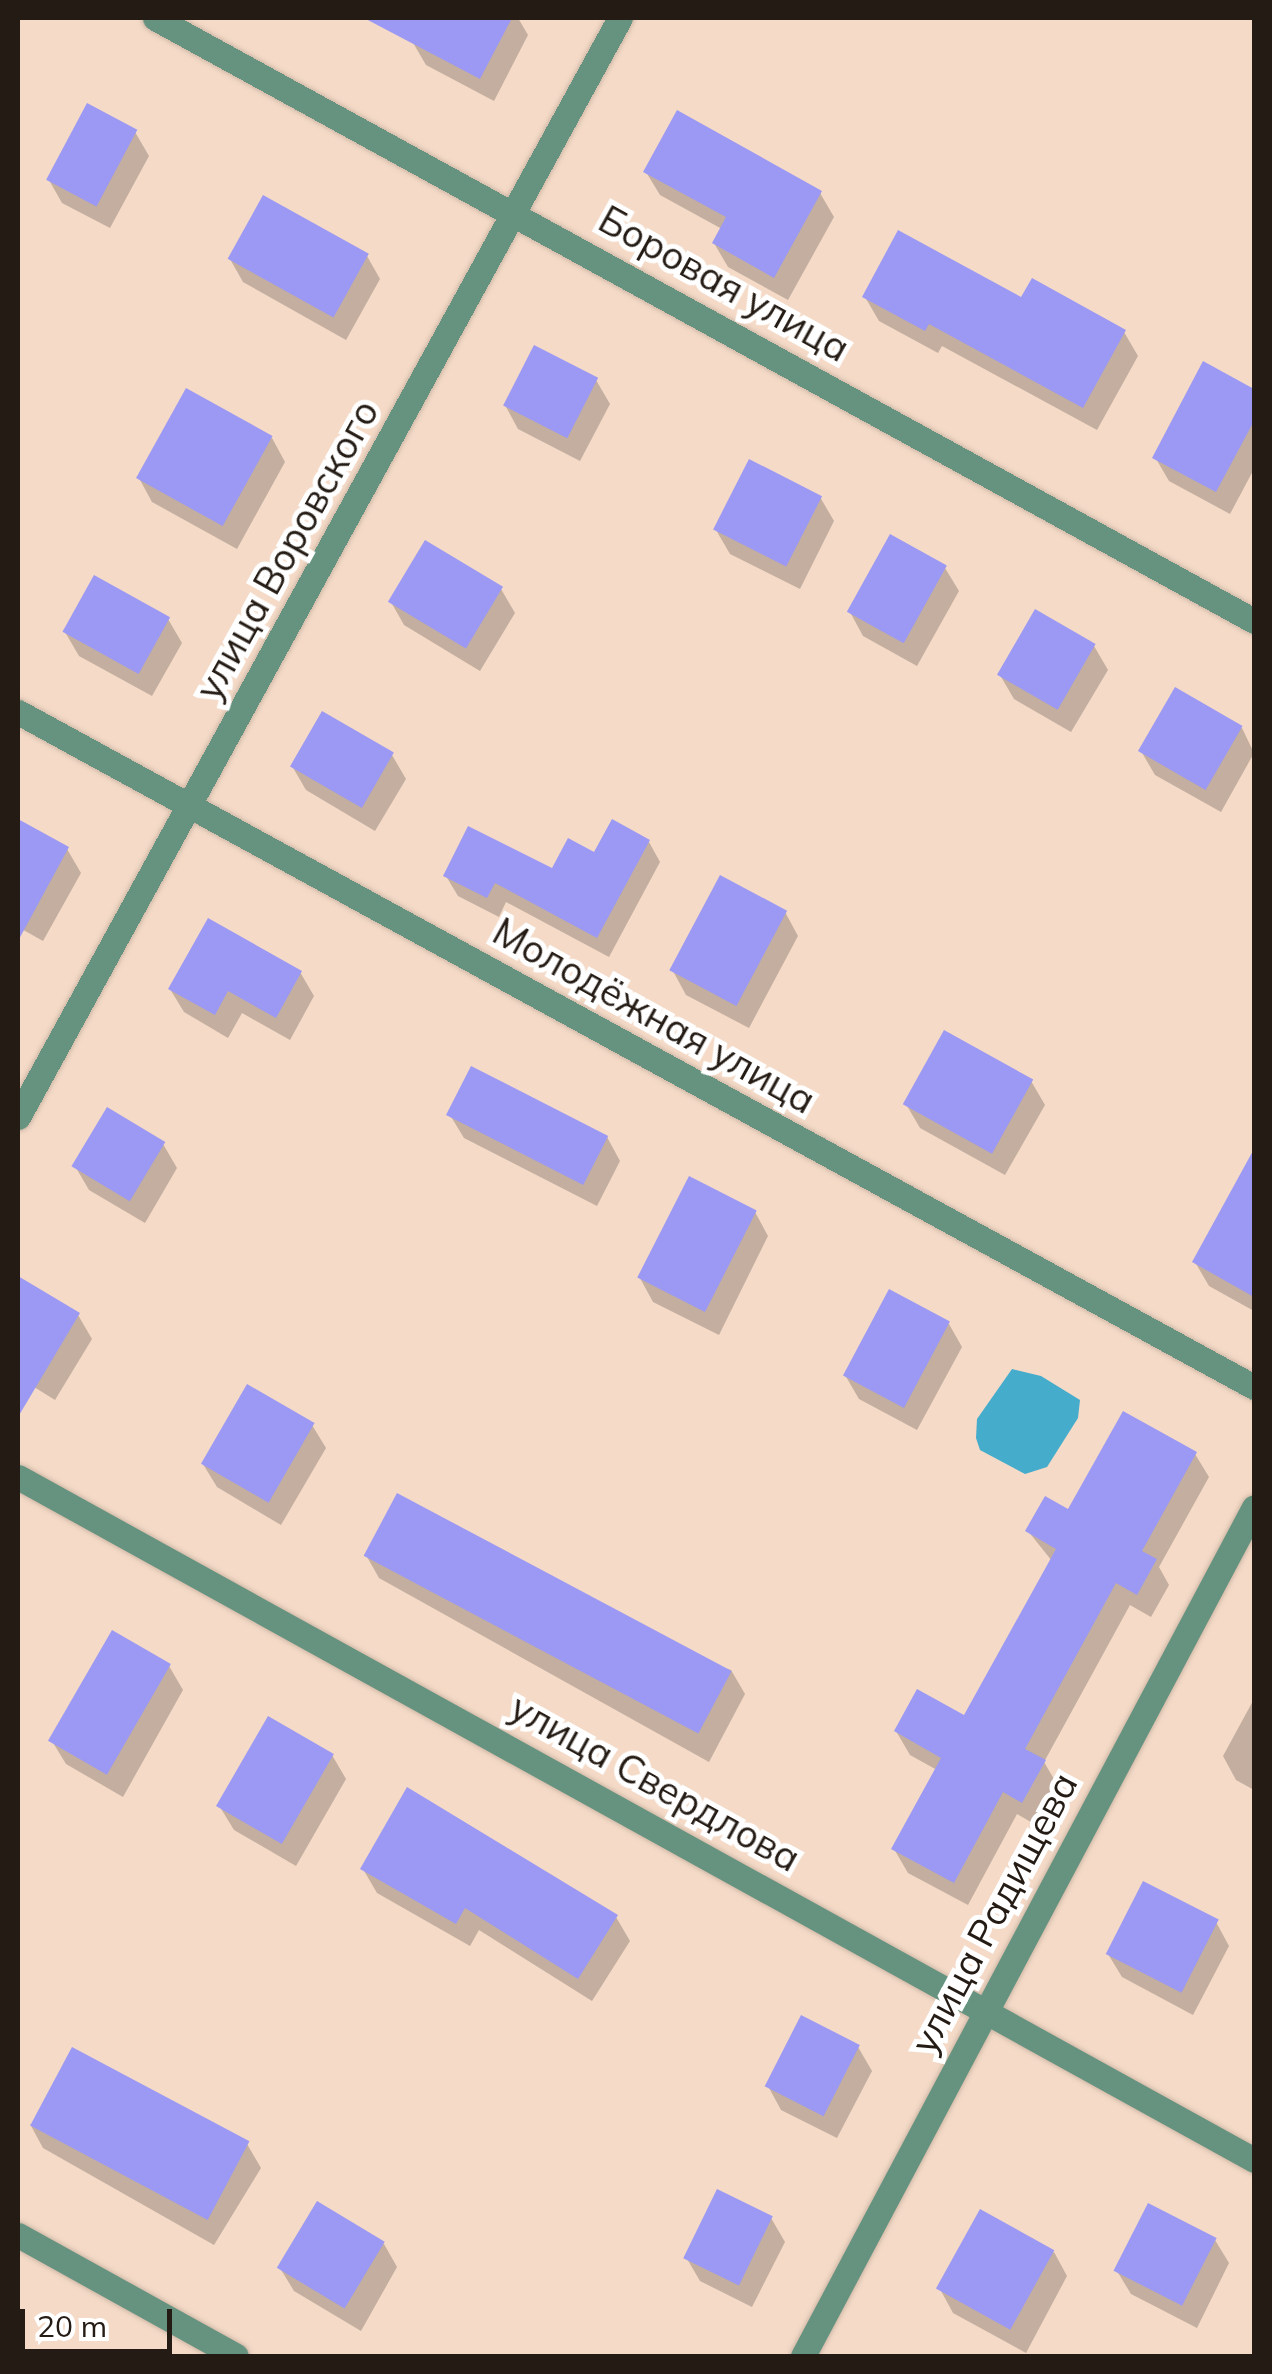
<!DOCTYPE html>
<meta charset="utf-8">
<style>
body{margin:0}
#map{position:relative;width:1272px;height:2374px;overflow:hidden;background:#f4dac7;font-family:Mulish,sans-serif}
div>[style]{position:absolute}
.water>*{inset:0;background:#46accc}
.shadow>*{inset:0;background:#0003}
.building>*{inset:0;background:#9b99f3;transform-origin:0 0}
.roads{filter:drop-shadow(0 0 2px #cfb8a7) drop-shadow(0 0 2px #cfb8a7)}
.minor>*{height:25px;margin:-12.5px;padding:0 12.5px;transform-origin:12.5px;border-radius:12.5px;background:#66937f}
span{translate:-50% -50%;white-space:nowrap;text-align:center;line-height:1.15;-webkit-text-stroke:10px #fff;paint-order:stroke}
.street-label{font-size:38px;color:#241b14}
.frame{position:absolute;inset:0;border:20px solid #241b14;pointer-events:none}
.scale{position:absolute;left:20px;top:2309px;width:152px;height:45px;box-sizing:border-box;border:5px solid #241b14;border-top:0;padding-left:12px;font-size:30px;line-height:35px;white-space:nowrap;color:#241b14;-webkit-text-stroke:8px #fff;paint-order:stroke}
</style>
<div id="map">
<div class="water">
<div style="clip-path:polygon(1012px 1369px,1041px 1376px,1080px 1400px,1078px 1418px,1047px 1467px,1025px 1474px,980px 1450px,976px 1438px,977px 1419px)"></div>
</div>
<div class="shadow">
<div style="clip-path:polygon(424px 18px,518px 18px,528px 35px,494px 101px,426px 65px,412px 41px)"></div>
<div style="clip-path:polygon(135px 132px,149px 156px,110px 228px,62px 203px,49px 180px)"></div>
<div style="clip-path:polygon(646px 172px,820px 193px,834px 217px,788px 300px,728px 267px,714px 243px,722px 229px,660px 195px)"></div>
<div style="clip-path:polygon(367px 256px,380px 279px,346px 340px,243px 282px,230px 259px)"></div>
<div style="clip-path:polygon(865px 297px,1022px 301px,1124px 332px,1138px 356px,1097px 430px,942px 346px,938px 353px,879px 321px)"></div>
<div style="clip-path:polygon(1204px 365px,1254px 392px,1254px 469px,1230px 514px,1169px 481px,1155px 457px)"></div>
<div style="clip-path:polygon(596px 380px,610px 404px,580px 461px,518px 429px,505px 405px)"></div>
<div style="clip-path:polygon(272px 438px,285px 462px,237px 549px,152px 502px,139px 478px)"></div>
<div style="clip-path:polygon(820px 497px,834px 521px,800px 589px,730px 554px,716px 530px)"></div>
<div style="clip-path:polygon(945px 568px,959px 591px,917px 666px,863px 636px,850px 612px)"></div>
<div style="clip-path:polygon(501px 589px,515px 613px,480px 671px,404px 625px,391px 602px)"></div>
<div style="clip-path:polygon(168px 619px,182px 643px,152px 696px,79px 656px,65px 632px)"></div>
<div style="clip-path:polygon(1094px 646px,1108px 670px,1071px 732px,1014px 699px,1000px 675px)"></div>
<div style="clip-path:polygon(1242px 728px,1254px 753px,1221px 812px,1155px 775px,1141px 751px)"></div>
<div style="clip-path:polygon(392px 755px,406px 779px,375px 831px,306px 790px,292px 766px)"></div>
<div style="clip-path:polygon(18px 822px,67px 849px,81px 873px,43px 941px,18px 927px)"></div>
<div style="clip-path:polygon(649px 842px,660px 862px,609px 957px,506px 902px,499px 917px,458px 896px,446px 876px,553px 871px)"></div>
<div style="clip-path:polygon(785px 912px,798px 936px,749px 1028px,686px 995px,673px 971px)"></div>
<div style="clip-path:polygon(300px 972px,314px 996px,290px 1040px,242px 1013px,228px 1038px,184px 1012px,170px 989px)"></div>
<div style="clip-path:polygon(1031px 1081px,1045px 1105px,1005px 1175px,920px 1128px,906px 1104px)"></div>
<div style="clip-path:polygon(450px 1115px,607px 1137px,620px 1161px,597px 1206px,464px 1138px)"></div>
<div style="clip-path:polygon(163px 1144px,177px 1168px,145px 1223px,89px 1190px,75px 1166px)"></div>
<div style="clip-path:polygon(1229px 1201px,1254px 1215px,1254px 1311px,1209px 1286px,1195px 1262px)"></div>
<div style="clip-path:polygon(755px 1212px,768px 1236px,719px 1335px,653px 1302px,640px 1278px)"></div>
<div style="clip-path:polygon(18px 1278px,78px 1315px,92px 1339px,55px 1400px,18px 1377px)"></div>
<div style="clip-path:polygon(949px 1324px,962px 1347px,917px 1430px,859px 1399px,845px 1375px)"></div>
<div style="clip-path:polygon(312px 1425px,326px 1448px,281px 1525px,217px 1487px,203px 1464px)"></div>
<div style="clip-path:polygon(1195px 1454px,1209px 1477px,1159px 1567px,1169px 1585px,1151px 1617px,1130px 1605px,1044px 1762px,1058px 1786px,1036px 1825px,1017px 1814px,968px 1905px,908px 1873px,894px 1849px,937px 1770px,910px 1755px,896px 1731px,965px 1719px,1052px 1561px,1028px 1531px)"></div>
<div style="clip-path:polygon(366px 1555px,731px 1670px,745px 1694px,709px 1762px,379px 1578px)"></div>
<div style="clip-path:polygon(169px 1666px,183px 1690px,123px 1797px,66px 1764px,52px 1741px)"></div>
<div style="clip-path:polygon(1254px 1699px,1254px 1790px,1236px 1780px,1223px 1756px)"></div>
<div style="clip-path:polygon(332px 1755px,346px 1779px,296px 1866px,234px 1830px,220px 1807px)"></div>
<div style="clip-path:polygon(363px 1869px,616px 1917px,630px 1941px,592px 2001px,479px 1930px,470px 1946px,377px 1893px)"></div>
<div style="clip-path:polygon(1216px 1922px,1229px 1946px,1193px 2015px,1122px 1977px,1108px 1954px)"></div>
<div style="clip-path:polygon(858px 2047px,872px 2071px,837px 2138px,781px 2110px,768px 2086px)"></div>
<div style="clip-path:polygon(30px 2124px,247px 2144px,261px 2168px,214px 2245px,43px 2148px)"></div>
<div style="clip-path:polygon(771px 2218px,785px 2242px,752px 2307px,700px 2281px,686px 2257px)"></div>
<div style="clip-path:polygon(1215px 2240px,1229px 2263px,1197px 2328px,1131px 2294px,1117px 2271px)"></div>
<div style="clip-path:polygon(384px 2244px,397px 2267px,361px 2331px,294px 2291px,280px 2268px)"></div>
<div style="clip-path:polygon(1054px 2252px,1067px 2276px,1026px 2353px,953px 2313px,940px 2289px)"></div>
</div>
<div class="building">
<div style="clip-path:polygon(364px 18px,512px 18px,480px 79px)"></div>
<div style="left:87px;top:103px;width:57px;height:87px;rotate:28deg"></div>
<div style="clip-path:polygon(677px 110px,822px 191px,774px 278px,712px 243px,726px 217px,643px 172px)"></div>
<div style="left:263px;top:195px;width:121px;height:73px;rotate:29deg"></div>
<div style="clip-path:polygon(898px 230px,1021px 297px,1032px 278px,1126px 330px,1083px 408px,929px 324px,925px 331px,862px 297px)"></div>
<div style="left:534px;top:345px;width:72px;height:68px;rotate:27deg"></div>
<div style="clip-path:polygon(1203px 361px,1254px 389px,1254px 421px,1216px 492px,1152px 458px)"></div>
<div style="left:186px;top:388px;width:99px;height:103px;rotate:29deg"></div>
<div style="left:749px;top:459px;width:82px;height:79px;rotate:27deg"></div>
<div style="left:890px;top:534px;width:65px;height:89px;rotate:29deg"></div>
<div style="left:425px;top:540px;width:91px;height:72px;rotate:31deg"></div>
<div style="left:94px;top:575px;width:87px;height:65px;rotate:29deg"></div>
<div style="left:1035px;top:609px;width:70px;height:76px;rotate:30deg"></div>
<div style="left:1175px;top:687px;width:78px;height:74px;rotate:30deg"></div>
<div style="left:322px;top:711px;width:83px;height:64px;rotate:30deg"></div>
<div style="clip-path:polygon(18px 819px,69px 847px,18px 941px)"></div>
<div style="clip-path:polygon(612px 819px,650px 840px,597px 938px,495px 883px,487px 898px,443px 876px,468px 826px,552px 868px,568px 838px,594px 852px)"></div>
<div style="left:720px;top:875px;width:76px;height:108px;rotate:28deg"></div>
<div style="clip-path:polygon(208px 918px,302px 971px,276px 1018px,228px 991px,215px 1015px,168px 989px)"></div>
<div style="left:944px;top:1030px;width:102px;height:85px;rotate:29deg"></div>
<div style="left:471px;top:1066px;width:154px;height:55px;rotate:27deg"></div>
<div style="left:107px;top:1107px;width:68px;height:69px;rotate:31deg"></div>
<div style="clip-path:polygon(1254px 1149px,1254px 1297px,1192px 1262px)"></div>
<div style="left:689px;top:1176px;width:76px;height:114px;rotate:27deg"></div>
<div style="clip-path:polygon(18px 1276px,80px 1313px,18px 1417px)"></div>
<div style="left:889px;top:1289px;width:69px;height:98px;rotate:28deg"></div>
<div style="left:247px;top:1384px;width:78px;height:92px;rotate:30deg"></div>
<div style="clip-path:polygon(1123px 1411px,1197px 1452px,1142px 1551px,1157px 1559px,1137px 1595px,1116px 1583px,1025px 1749px,1046px 1760px,1022px 1803px,1003px 1792px,954px 1883px,891px 1849px,941px 1758px,894px 1731px,917px 1689px,964px 1715px,1056px 1549px,1025px 1531px,1045px 1496px,1068px 1509px)"></div>
<div style="left:397px;top:1493px;width:379px;height:71px;rotate:28deg"></div>
<div style="left:112px;top:1630px;width:68px;height:128px;rotate:30deg"></div>
<div style="left:268px;top:1716px;width:76px;height:104px;rotate:30deg"></div>
<div style="clip-path:polygon(407px 1787px,618px 1915px,578px 1979px,465px 1908px,456px 1924px,360px 1869px)"></div>
<div style="left:1143px;top:1881px;width:85px;height:82px;rotate:27deg"></div>
<div style="left:801px;top:2015px;width:66px;height:80px;rotate:27deg"></div>
<div style="left:72px;top:2047px;width:201px;height:89px;rotate:28deg"></div>
<div style="left:717px;top:2189px;width:62px;height:77px;rotate:26deg"></div>
<div style="left:317px;top:2201px;width:79px;height:78px;rotate:31deg"></div>
<div style="left:1148px;top:2203px;width:77px;height:76px;rotate:27deg"></div>
<div style="left:980px;top:2209px;width:85px;height:91px;rotate:29deg"></div>
</div>
<div class="roads">
<div class="minor">
<div style="left:155px;top:18px;width:1254px;rotate:28.75deg"></div>
<div style="left:18px;top:712px;width:1408px;rotate:28.64deg"></div>
<div style="left:18px;top:1117px;width:1253px;rotate:-61.29deg"></div>
<div style="left:18px;top:1477px;width:1412px;rotate:28.92deg"></div>
<div style="left:18px;top:2235px;width:249px;rotate:29deg"></div>
<div style="left:803px;top:2356px;width:961px;rotate:-62.02deg"></div>
</div>
</div>
<div class="street-label">
<span style="left:724px;top:284px;rotate:29deg">Боровая улица</span>
<span style="left:287px;top:550px;rotate:-61deg">улица Воровского</span>
<span style="left:654px;top:1016px;rotate:29deg">Молодёжная улица</span>
<span style="left:655px;top:1783px;rotate:29deg">улица Свердлова</span>
<span style="left:994px;top:1913px;rotate:-62deg">улица Радищева</span>
</div>
<div class="frame"></div>
<div class="scale">20 m</div>
</div>
